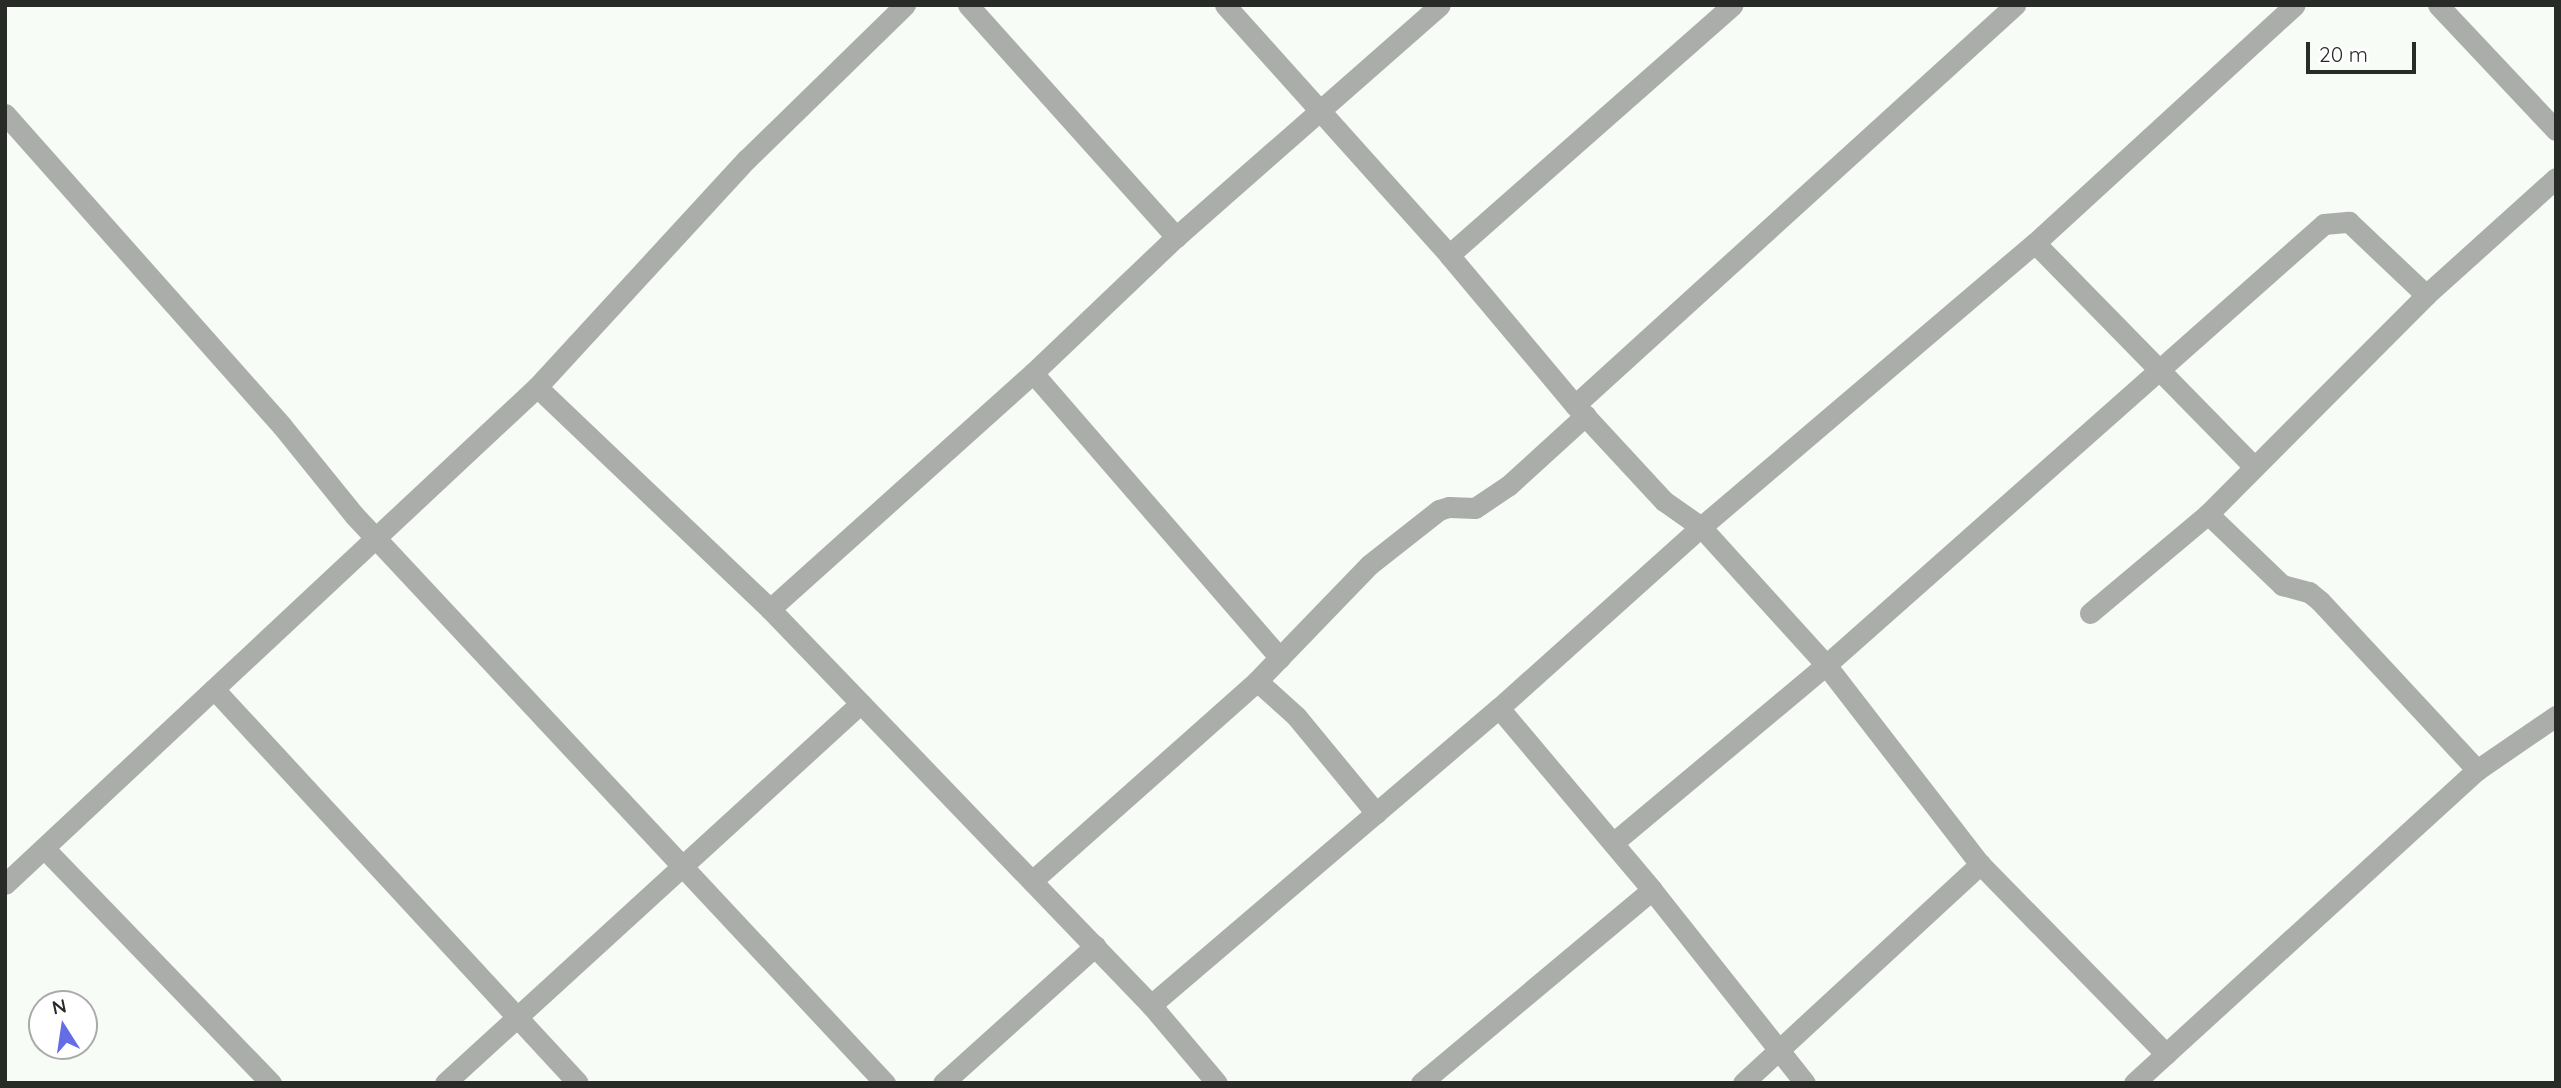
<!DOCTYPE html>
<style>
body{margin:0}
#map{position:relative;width:2561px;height:1088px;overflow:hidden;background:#f7fcf6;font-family:Quicksand,sans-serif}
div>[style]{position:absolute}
.street>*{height:21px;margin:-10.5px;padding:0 10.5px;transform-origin:10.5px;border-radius:10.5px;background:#abadab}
span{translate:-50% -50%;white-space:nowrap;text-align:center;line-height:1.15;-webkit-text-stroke:6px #fff;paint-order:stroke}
.frame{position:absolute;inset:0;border:7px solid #292b29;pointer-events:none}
.north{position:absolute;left:28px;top:990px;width:70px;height:70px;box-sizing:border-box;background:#fff;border:2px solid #a9aaa9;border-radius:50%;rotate:348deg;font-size:19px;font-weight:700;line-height:28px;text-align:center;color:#292b29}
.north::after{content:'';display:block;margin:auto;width:24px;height:32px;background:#646de6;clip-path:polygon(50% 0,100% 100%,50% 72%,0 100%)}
.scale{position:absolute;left:2306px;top:42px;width:110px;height:32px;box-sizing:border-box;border:4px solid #292b29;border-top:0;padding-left:9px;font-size:21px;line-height:24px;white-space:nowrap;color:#292b29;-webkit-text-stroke:5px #fff;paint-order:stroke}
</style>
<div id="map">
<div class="street">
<div style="left:968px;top:5px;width:312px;rotate:48.1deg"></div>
<div style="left:1225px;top:5px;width:336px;rotate:48.1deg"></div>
<div style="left:1449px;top:255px;width:196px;rotate:50deg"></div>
<div style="left:1575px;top:405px;width:131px;rotate:47.2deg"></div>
<div style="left:1664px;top:501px;width:45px;rotate:35.1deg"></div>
<div style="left:1701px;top:527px;width:186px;rotate:47.8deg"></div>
<div style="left:1826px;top:665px;width:252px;rotate:52.3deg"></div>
<div style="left:1980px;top:864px;width:266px;rotate:45.6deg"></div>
<div style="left:2438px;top:5px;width:172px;rotate:46.7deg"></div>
<div style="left:5px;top:114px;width:417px;rotate:48.4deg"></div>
<div style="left:282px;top:426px;width:114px;rotate:51deg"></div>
<div style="left:354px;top:515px;width:778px;rotate:46.93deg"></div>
<div style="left:2035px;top:243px;width:313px;rotate:45.6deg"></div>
<div style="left:1449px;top:255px;width:378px;rotate:-41.4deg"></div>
<div style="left:1033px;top:373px;width:377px;rotate:49.1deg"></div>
<div style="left:537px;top:387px;width:322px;rotate:43.6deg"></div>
<div style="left:770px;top:609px;width:550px;rotate:46.11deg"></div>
<div style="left:1151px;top:1005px;width:102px;rotate:49.8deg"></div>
<div style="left:1575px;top:405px;width:595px;rotate:-42.27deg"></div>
<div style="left:2208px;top:514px;width:103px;rotate:43.8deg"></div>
<div style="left:2282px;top:585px;width:28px;rotate:15deg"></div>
<div style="left:2309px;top:592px;width:14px;rotate:39deg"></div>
<div style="left:2320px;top:601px;width:231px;rotate:47.1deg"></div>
<div style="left:770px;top:609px;width:353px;rotate:-41.9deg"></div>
<div style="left:1033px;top:373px;width:197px;rotate:-43.6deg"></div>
<div style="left:1176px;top:237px;width:351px;rotate:-41.3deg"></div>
<div style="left:2090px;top:613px;width:154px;rotate:-40deg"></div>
<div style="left:2208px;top:514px;width:309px;rotate:-45.1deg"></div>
<div style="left:2426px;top:295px;width:175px;rotate:-42deg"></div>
<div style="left:1257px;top:681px;width:52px;rotate:41.9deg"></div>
<div style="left:1296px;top:716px;width:126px;rotate:50.5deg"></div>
<div style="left:214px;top:689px;width:536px;rotate:47.27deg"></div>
<div style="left:1499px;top:708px;width:238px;rotate:49.9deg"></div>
<div style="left:1652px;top:890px;width:246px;rotate:51.6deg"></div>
<div style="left:1613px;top:843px;width:278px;rotate:-39.9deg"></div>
<div style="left:1826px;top:665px;width:665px;rotate:-41.53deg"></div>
<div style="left:2324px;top:224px;width:25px;rotate:-5deg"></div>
<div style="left:2349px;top:222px;width:106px;rotate:43.5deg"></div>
<div style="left:44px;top:848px;width:327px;rotate:46deg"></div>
<div style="left:1032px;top:881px;width:301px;rotate:-41.6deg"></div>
<div style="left:1257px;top:681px;width:161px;rotate:-46deg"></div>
<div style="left:1369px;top:565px;width:89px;rotate:-38.2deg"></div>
<div style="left:1439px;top:510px;width:10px;rotate:-17deg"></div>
<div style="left:1449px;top:507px;width:26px;rotate:2deg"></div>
<div style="left:1475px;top:508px;width:40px;rotate:-34deg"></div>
<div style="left:1508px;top:486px;width:105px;rotate:-42.3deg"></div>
<div style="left:5px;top:884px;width:728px;rotate:-43.05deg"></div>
<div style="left:537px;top:387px;width:310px;rotate:-47.4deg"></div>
<div style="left:747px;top:159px;width:221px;rotate:-44.3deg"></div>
<div style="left:1151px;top:1005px;width:458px;rotate:-40.5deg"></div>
<div style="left:1499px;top:708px;width:271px;rotate:-41.9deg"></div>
<div style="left:1701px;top:527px;width:438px;rotate:-40.4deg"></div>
<div style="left:2035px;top:243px;width:352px;rotate:-42.5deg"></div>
<div style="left:445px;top:1083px;width:563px;rotate:-42.41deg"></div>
<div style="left:943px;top:1083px;width:205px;rotate:-42deg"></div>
<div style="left:1421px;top:1083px;width:301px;rotate:-39.9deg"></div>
<div style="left:1743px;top:1083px;width:323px;rotate:-42.7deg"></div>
<div style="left:2134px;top:1083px;width:464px;rotate:-42.4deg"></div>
<div style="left:2477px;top:770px;width:96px;rotate:-34.4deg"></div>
</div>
<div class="frame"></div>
<div class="north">N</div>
<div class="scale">20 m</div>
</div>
